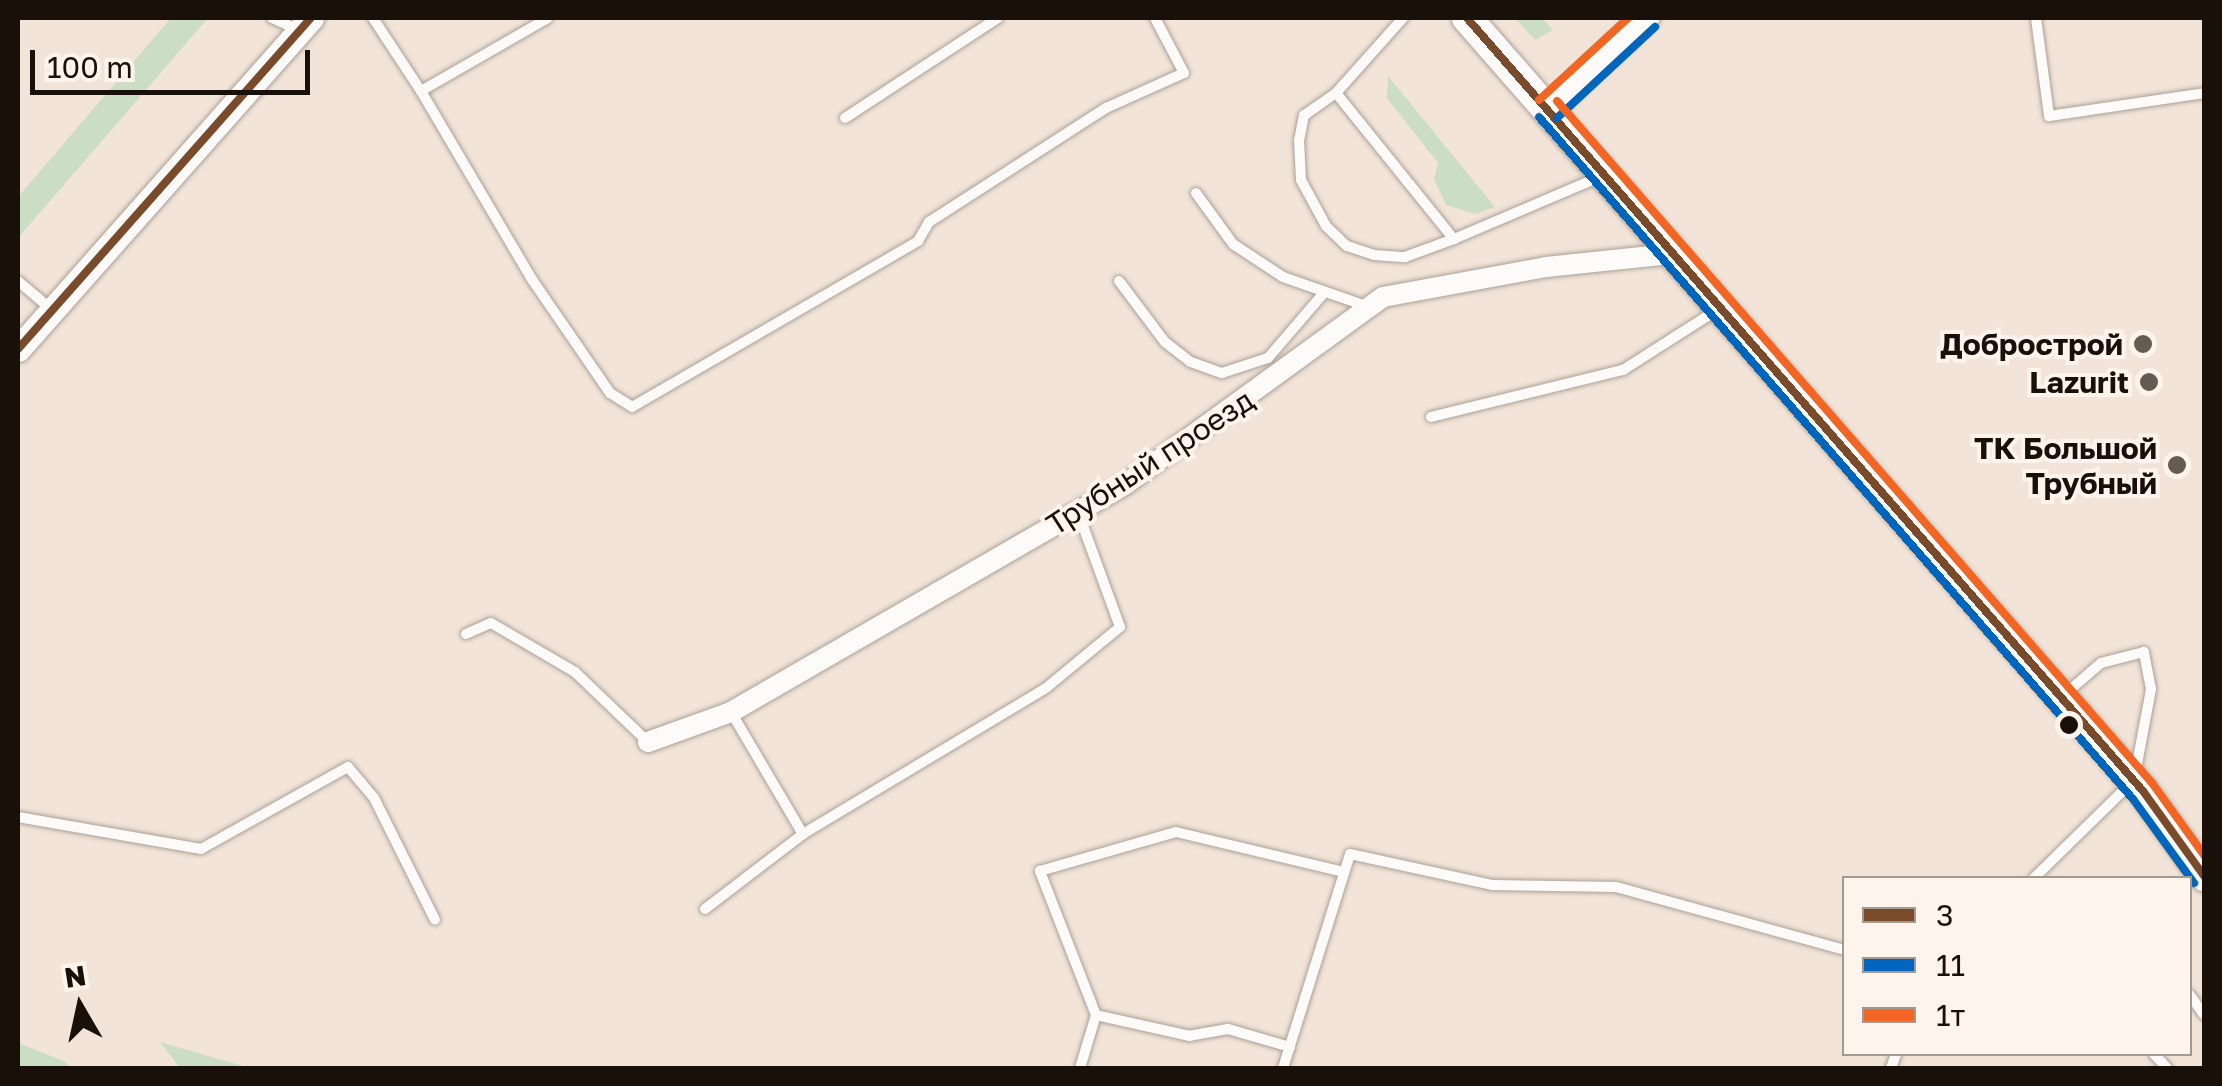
<!DOCTYPE html>
<meta charset="utf-8">
<style>
body{margin:0}
#map{position:relative;width:2222px;height:1086px;overflow:hidden;background:#f2e4d8;font-family:"Golos Text",sans-serif}
div>[style]{position:absolute}
.green>*{inset:0;background:#ccddc5}
.roads{filter:drop-shadow(0 0 2px #aca198) drop-shadow(0 0 2px #aca198)}
.service>*{height:10px;margin:-5px;padding:0 5px;transform-origin:5px;border-radius:5px;background:#fdfbf9}
.minor>*{height:20px;margin:-10px;padding:0 10px;transform-origin:10px;border-radius:10px;background:#fdfbf9}
.tertiary>*{height:25px;margin:-12.5px;padding:0 12.5px;transform-origin:12.5px;border-radius:12.5px;background:#fdfbf9}
.primary>*{height:30px;margin:-15px;padding:0 15px;transform-origin:15px;border-radius:15px;background:#fdfbf9}
.bus-1>*{height:8px;margin:-4px;padding:0 4px;transform-origin:4px;border-radius:4px;background:#7a4b2a}
.bus-2>*{height:8px;margin:-4px;padding:0 4px;transform-origin:4px;border-radius:4px;background:#0065bd}
.bus-3>*{height:8px;margin:-4px;padding:0 4px;transform-origin:4px;border-radius:4px;background:#f26522}
.dots>*{width:28px;height:28px;translate:-50% -50%;box-sizing:border-box;border:5px solid #fef4eb;border-radius:50%}
span{translate:-50% -50%;white-space:nowrap;text-align:center;line-height:1.15;-webkit-text-stroke:8px #fef4eb;paint-order:stroke}
.poi-label{font-size:30px;color:#191109;font-weight:700}
.right{translate:-100% -50%;text-align:right}
.street-label{font-size:30px;color:#191109}
.frame{position:absolute;inset:0;border:20px solid #191109;pointer-events:none}
.legend{position:absolute;left:1842px;top:876px;width:350px;height:180px;box-sizing:border-box;background:#fef4eb;border:2px solid #a29991;margin:0;padding:12px 18px;list-style:none;font-size:30px;color:#191109}
.legend li{display:flex;align-items:center;gap:20px;height:50px}
.legend b{width:50px;border:2px solid #a29991}
.north{position:absolute;left:30px;top:956px;width:100px;height:100px;-webkit-text-stroke:8px #fef4eb;paint-order:stroke;rotate:351deg;font-size:28px;font-weight:700;line-height:40px;text-align:center;color:#191109}
.north::after{content:'';display:block;margin:auto;width:35px;height:45px;background:#191109;clip-path:polygon(50% 0,100% 100%,50% 72%,0 100%)}
.scale{position:absolute;left:30px;top:50px;width:280px;height:45px;box-sizing:border-box;border:5px solid #191109;border-top:0;padding-left:12px;font-size:30px;line-height:35px;white-space:nowrap;color:#191109;-webkit-text-stroke:8px #fef4eb;paint-order:stroke}
</style>
<div id="map">
<div class="green">
<div style="clip-path:polygon(171px 18px,208px 18px,18px 238px,18px 197px)"></div>
<div style="clip-path:polygon(1515px 18px,1542px 18px,1553px 30px,1535px 40px)"></div>
<div style="clip-path:polygon(1388px 76px,1495px 207px,1475px 214px,1446px 205px,1434px 179px,1438px 163px,1387px 98px)"></div>
<div style="clip-path:polygon(160px 1042px,250px 1068px,180px 1068px)"></div>
<div style="clip-path:polygon(18px 1043px,64px 1061px,71px 1068px,18px 1068px)"></div>
</div>
<div class="roads">
<div class="service">
<div style="left:272px;top:18px;width:30px;rotate:24deg"></div>
<div style="left:373px;top:18px;width:87px;rotate:56.7deg"></div>
<div style="left:421px;top:91px;width:146px;rotate:-29.9deg"></div>
<div style="left:1403px;top:18px;width:101px;rotate:131.8deg"></div>
<div style="left:1336px;top:93px;width:188px;rotate:51.1deg"></div>
<div style="left:1454px;top:239px;width:161px;rotate:-23.1deg"></div>
<div style="left:2036px;top:18px;width:99px;rotate:82.4deg"></div>
<div style="left:2049px;top:116px;width:157px;rotate:-8.4deg"></div>
<div style="left:421px;top:91px;width:217px;rotate:59.5deg"></div>
<div style="left:531px;top:278px;width:140px;rotate:55.5deg"></div>
<div style="left:610px;top:393px;width:26px;rotate:32deg"></div>
<div style="left:632px;top:407px;width:331px;rotate:-30.1deg"></div>
<div style="left:918px;top:241px;width:22px;rotate:-60deg"></div>
<div style="left:929px;top:222px;width:211px;rotate:-32.8deg"></div>
<div style="left:1106px;top:108px;width:85px;rotate:-24.2deg"></div>
<div style="left:1184px;top:73px;width:62px;rotate:-117.8deg"></div>
<div style="left:1336px;top:93px;width:39px;rotate:145deg"></div>
<div style="left:1304px;top:115px;width:25px;rotate:101deg"></div>
<div style="left:1299px;top:140px;width:40px;rotate:87.1deg"></div>
<div style="left:1301px;top:180px;width:52px;rotate:61.5deg"></div>
<div style="left:1326px;top:226px;width:29px;rotate:44deg"></div>
<div style="left:1347px;top:246px;width:28px;rotate:18deg"></div>
<div style="left:1374px;top:255px;width:31px;rotate:4deg"></div>
<div style="left:1405px;top:257px;width:52px;rotate:-20.2deg"></div>
<div style="left:845px;top:118px;width:183px;rotate:-33.2deg"></div>
<div style="left:1196px;top:193px;width:63px;rotate:54deg"></div>
<div style="left:1233px;top:244px;width:60px;rotate:33.4deg"></div>
<div style="left:1283px;top:277px;width:91px;rotate:19.2deg"></div>
<div style="left:18px;top:281px;width:43px;rotate:40.3deg"></div>
<div style="left:1119px;top:281px;width:76px;rotate:53deg"></div>
<div style="left:1165px;top:342px;width:33px;rotate:38deg"></div>
<div style="left:1191px;top:362px;width:33px;rotate:20deg"></div>
<div style="left:1222px;top:373px;width:48px;rotate:-18.1deg"></div>
<div style="left:1268px;top:358px;width:84px;rotate:-49.3deg"></div>
<div style="left:1431px;top:417px;width:198px;rotate:-13.8deg"></div>
<div style="left:1623px;top:370px;width:112px;rotate:-32.6deg"></div>
<div style="left:466px;top:634px;width:27px;rotate:-24deg"></div>
<div style="left:491px;top:623px;width:97px;rotate:30.3deg"></div>
<div style="left:575px;top:672px;width:101px;rotate:43.8deg"></div>
<div style="left:731px;top:712px;width:142px;rotate:59.5deg"></div>
<div style="left:18px;top:817px;width:186px;rotate:9.9deg"></div>
<div style="left:201px;top:849px;width:168px;rotate:-29.2deg"></div>
<div style="left:348px;top:767px;width:40px;rotate:50deg"></div>
<div style="left:374px;top:798px;width:136px;rotate:63.4deg"></div>
<div style="left:2034px;top:878px;width:140px;rotate:-44.4deg"></div>
<div style="left:2134px;top:780px;width:93px;rotate:-79.4deg"></div>
<div style="left:2151px;top:689px;width:38px;rotate:-101deg"></div>
<div style="left:2144px;top:652px;width:44px;rotate:165.7deg"></div>
<div style="left:2101px;top:663px;width:49px;rotate:139.1deg"></div>
<div style="left:705px;top:909px;width:123px;rotate:-37.4deg"></div>
<div style="left:803px;top:834px;width:283px;rotate:-31deg"></div>
<div style="left:1046px;top:688px;width:96px;rotate:-39.5deg"></div>
<div style="left:1120px;top:627px;width:122px;rotate:-110.1deg"></div>
<div style="left:2190px;top:995px;width:24px;rotate:55deg"></div>
<div style="left:1290px;top:1047px;width:65px;rotate:-163.8deg"></div>
<div style="left:1228px;top:1029px;width:39px;rotate:170deg"></div>
<div style="left:1190px;top:1036px;width:96px;rotate:-167.4deg"></div>
<div style="left:1096px;top:1015px;width:155px;rotate:-111.3deg"></div>
<div style="left:1040px;top:871px;width:141px;rotate:-16deg"></div>
<div style="left:1176px;top:832px;width:173px;rotate:13.4deg"></div>
<div style="left:2154px;top:1054px;width:19px;rotate:47deg"></div>
<div style="left:1080px;top:1068px;width:55px;rotate:-73.2deg"></div>
<div style="left:1283px;top:1068px;width:224px;rotate:-72.6deg"></div>
<div style="left:1350px;top:854px;width:145px;rotate:12.3deg"></div>
<div style="left:1492px;top:885px;width:124px;rotate:0.9deg"></div>
<div style="left:1616px;top:887px;width:237px;rotate:15.4deg"></div>
<div style="left:1891px;top:1068px;width:15px;rotate:-70deg"></div>
</div>
<div class="minor">
<div style="left:648px;top:742px;width:88px;rotate:-19.9deg"></div>
<div style="left:731px;top:712px;width:457px;rotate:-30deg"></div>
<div style="left:1127px;top:483px;width:316px;rotate:-36deg"></div>
<div style="left:1383px;top:297px;width:166px;rotate:-10.4deg"></div>
<div style="left:1546px;top:267px;width:125px;rotate:-6deg"></div>
</div>
<div class="tertiary">
<div style="left:1548px;top:109px;width:134px;rotate:-42.9deg"></div>
<div style="left:18px;top:349px;width:442px;rotate:-48.5deg"></div>
</div>
<div class="primary">
<div style="left:1467px;top:18px;width:1027px;rotate:48.83deg"></div>
<div style="left:2143px;top:791px;width:105px;rotate:54.3deg"></div>
</div>
</div>
<div class="bus-1">
<div style="left:1467px;top:18px;width:1027px;rotate:48.83deg"></div>
<div style="left:2143px;top:791px;width:105px;rotate:54.3deg"></div>
<div style="left:18px;top:349px;width:442px;rotate:-48.5deg"></div>
</div>
<div class="bus-2">
<div style="left:1539px;top:117px;width:904px;rotate:48.95deg"></div>
<div style="left:2133px;top:799px;width:104px;rotate:54deg"></div>
<div style="left:1557px;top:118px;width:134px;rotate:-42.9deg"></div>
</div>
<div class="bus-3">
<div style="left:1539px;top:100px;width:121px;rotate:-42.7deg"></div>
<div style="left:1557px;top:101px;width:905px;rotate:48.9deg"></div>
<div style="left:2152px;top:783px;width:89px;rotate:54.2deg"></div>
</div>
<div class="dots">
<div style="left:2143px;top:344px;background:#655b51"></div>
<div style="left:2149px;top:382px;background:#655b51"></div>
<div style="left:2177px;top:465px;background:#655b51"></div>
<div style="left:2069px;top:725px;background:#191109"></div>
</div>
<div class="poi-label">
<span class="right" style="left:2123px;top:344px">Добрострой</span>
<span class="right" style="left:2129px;top:382px">Lazurit</span>
<span class="right" style="left:2157px;top:465px">ТК Большой<br>Трубный</span>
</div>
<div class="street-label">
<span style="left:1150px;top:462px;rotate:-33deg">Трубный проезд</span>
</div>
<div class="frame"></div>
<ul class="legend">
<li><b style="height:12px;background:#7a4b2a"></b>3</li>
<li><b style="height:12px;background:#0065bd"></b>11</li>
<li><b style="height:12px;background:#f26522"></b>1т</li>
</ul>
<div class="north">N</div>
<div class="scale">100 m</div>
</div>
